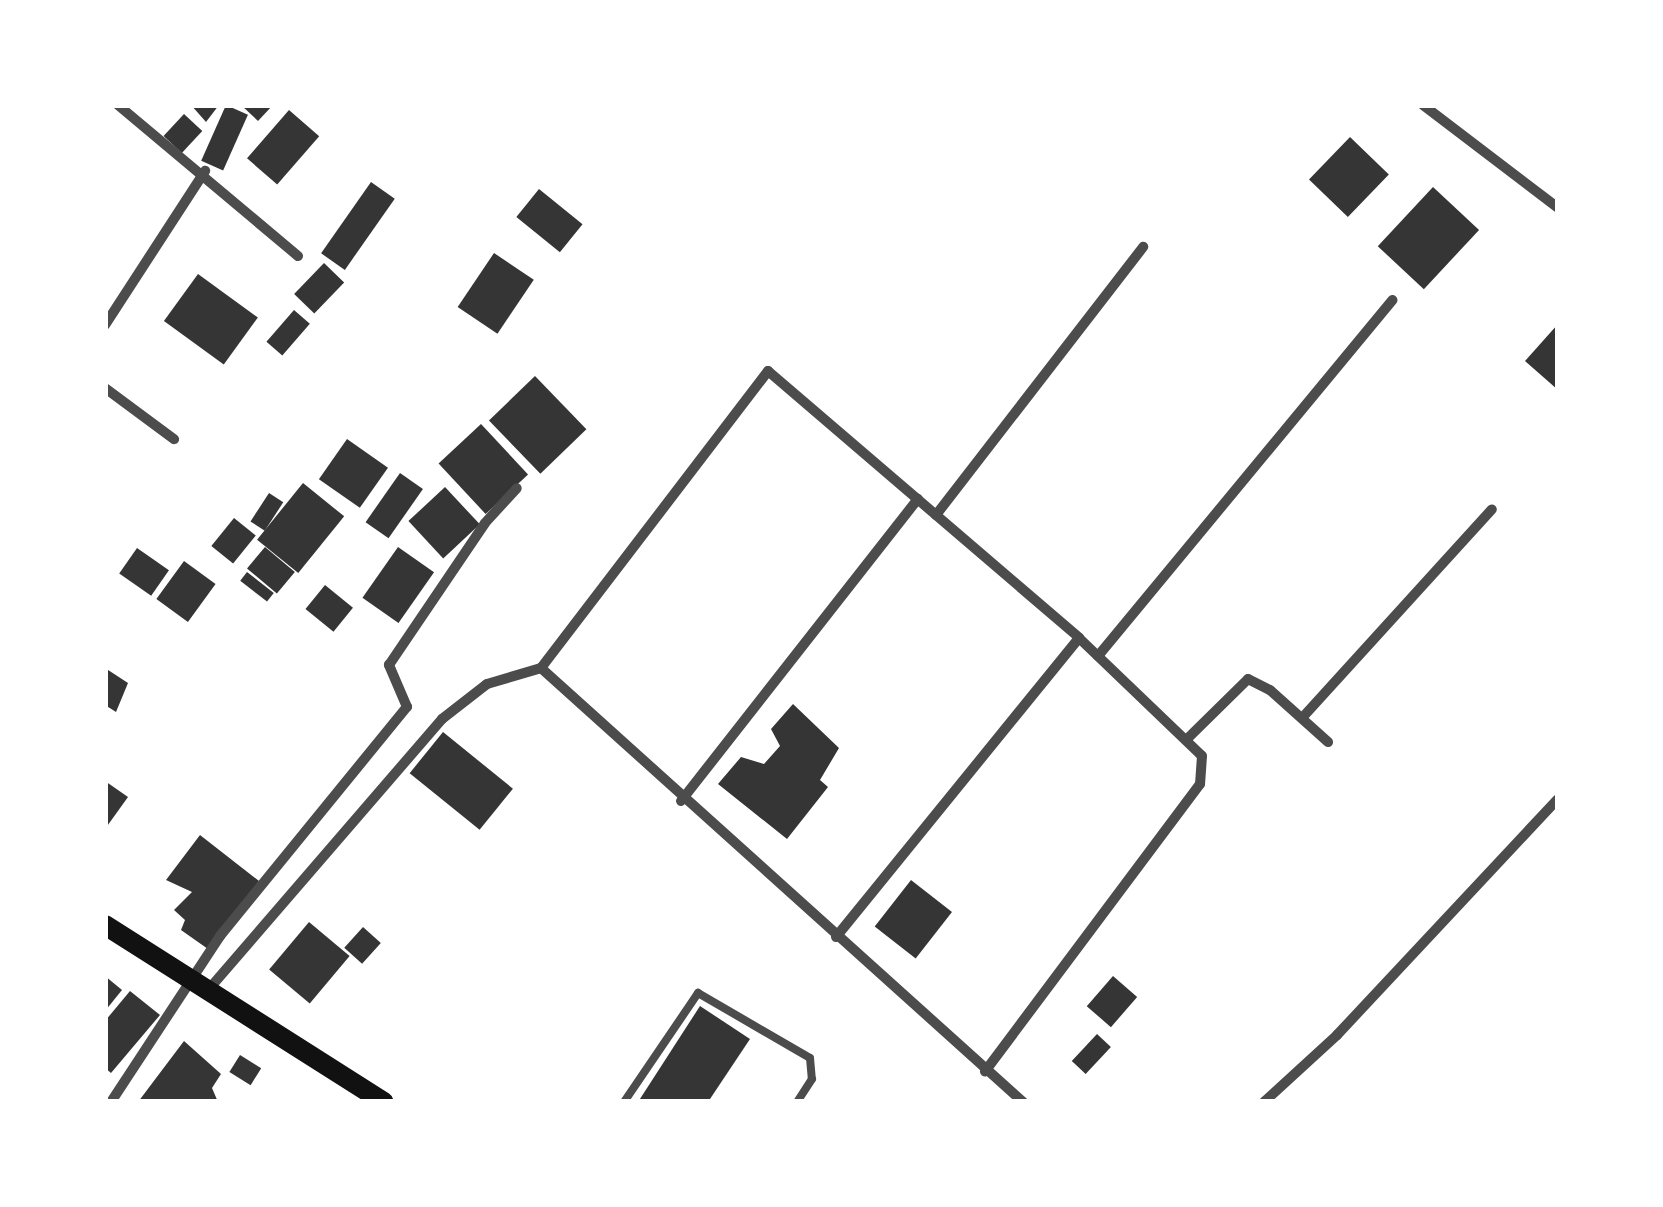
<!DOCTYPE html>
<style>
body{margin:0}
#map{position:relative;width:1663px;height:1207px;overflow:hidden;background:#fff;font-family:"Golos Text",sans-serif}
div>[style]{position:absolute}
.building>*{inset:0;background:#353535;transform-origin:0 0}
.service>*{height:8px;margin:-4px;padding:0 4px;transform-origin:4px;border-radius:4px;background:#4c4c4c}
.minor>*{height:10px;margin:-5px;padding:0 5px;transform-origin:5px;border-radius:5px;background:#4c4c4c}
.secondary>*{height:20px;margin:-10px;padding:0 10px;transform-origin:10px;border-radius:10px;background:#111}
span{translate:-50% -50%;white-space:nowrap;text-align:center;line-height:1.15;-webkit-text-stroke:10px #fff;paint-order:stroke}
.frame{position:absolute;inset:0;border:108px solid #fff;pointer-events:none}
</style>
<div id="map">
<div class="building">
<div style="clip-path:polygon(191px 105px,219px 105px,206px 122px)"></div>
<div style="left:226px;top:105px;width:24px;height:61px;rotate:24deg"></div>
<div style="clip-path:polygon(241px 105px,273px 105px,258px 121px)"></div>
<div style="left:289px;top:110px;width:40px;height:64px;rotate:41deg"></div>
<div style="left:184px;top:114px;width:25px;height:30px;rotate:43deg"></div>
<div style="left:1350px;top:137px;width:54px;height:59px;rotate:44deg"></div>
<div style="left:371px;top:182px;width:29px;height:87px;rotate:35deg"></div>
<div style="left:1433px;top:187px;width:63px;height:81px;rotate:43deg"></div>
<div style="left:539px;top:189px;width:56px;height:36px;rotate:39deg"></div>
<div style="left:494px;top:253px;width:48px;height:65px;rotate:34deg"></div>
<div style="left:324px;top:263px;width:28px;height:43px;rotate:44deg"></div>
<div style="left:198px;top:274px;width:74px;height:58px;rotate:36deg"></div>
<div style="left:294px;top:310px;width:21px;height:42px;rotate:41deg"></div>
<div style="clip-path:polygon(1558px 324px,1558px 390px,1525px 361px)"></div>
<div style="left:535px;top:376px;width:74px;height:64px;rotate:46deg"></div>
<div style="left:481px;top:424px;width:69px;height:58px;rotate:47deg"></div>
<div style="left:347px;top:439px;width:50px;height:49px;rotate:35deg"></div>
<div style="left:400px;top:473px;width:28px;height:60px;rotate:35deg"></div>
<div style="left:303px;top:483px;width:53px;height:73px;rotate:39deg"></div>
<div style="left:445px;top:487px;width:51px;height:50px;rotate:47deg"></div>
<div style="left:269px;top:493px;width:17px;height:34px;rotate:33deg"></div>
<div style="left:234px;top:518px;width:28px;height:36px;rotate:39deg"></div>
<div style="left:265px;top:547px;width:39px;height:28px;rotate:40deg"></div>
<div style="left:398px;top:547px;width:44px;height:62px;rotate:35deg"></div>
<div style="left:137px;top:548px;width:39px;height:31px;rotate:35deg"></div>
<div style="left:184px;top:561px;width:39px;height:47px;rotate:36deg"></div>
<div style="left:247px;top:572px;width:34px;height:11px;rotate:38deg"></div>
<div style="left:325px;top:585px;width:36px;height:31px;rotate:39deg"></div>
<div style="clip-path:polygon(105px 668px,128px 683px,116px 712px,105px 705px)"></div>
<div style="clip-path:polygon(793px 704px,839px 748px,820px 780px,828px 787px,787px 839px,718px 784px,741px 757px,764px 764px,780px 746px,771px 729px)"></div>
<div style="left:443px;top:732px;width:90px;height:53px;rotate:39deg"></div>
<div style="clip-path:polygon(105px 781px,128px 797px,105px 829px)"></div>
<div style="clip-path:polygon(200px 835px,259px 881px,208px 949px,181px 930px,185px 920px,174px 910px,192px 892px,166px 880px)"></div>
<div style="left:911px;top:880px;width:52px;height:59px;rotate:38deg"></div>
<div style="left:309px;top:922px;width:53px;height:62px;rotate:40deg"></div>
<div style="left:363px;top:927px;width:24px;height:28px;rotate:42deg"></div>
<div style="clip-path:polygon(105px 976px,122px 990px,105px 1011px)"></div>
<div style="left:1113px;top:976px;width:32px;height:40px;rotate:41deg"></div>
<div style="clip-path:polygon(130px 991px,160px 1015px,111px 1073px,105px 1068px,105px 1021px)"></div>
<div style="clip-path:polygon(700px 1006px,750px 1039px,708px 1102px,638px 1102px)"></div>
<div style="left:1097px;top:1034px;width:19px;height:37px;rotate:43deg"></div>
<div style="clip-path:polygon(184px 1041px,221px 1074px,212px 1088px,218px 1102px,138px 1102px)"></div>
<div style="left:240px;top:1055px;width:25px;height:20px;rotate:32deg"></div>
</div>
<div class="service">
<div style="left:624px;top:1102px;width:132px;rotate:-55.8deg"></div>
<div style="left:698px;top:993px;width:129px;rotate:30.1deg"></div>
<div style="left:810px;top:1058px;width:21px;rotate:85deg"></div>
<div style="left:812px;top:1079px;width:27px;rotate:123deg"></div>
</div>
<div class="minor">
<div style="left:118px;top:105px;width:235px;rotate:40deg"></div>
<div style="left:1423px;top:105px;width:170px;rotate:37.3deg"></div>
<div style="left:105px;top:325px;width:184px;rotate:-57deg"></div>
<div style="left:105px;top:388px;width:86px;rotate:36.5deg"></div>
<div style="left:936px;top:515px;width:339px;rotate:-52.3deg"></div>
<div style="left:1098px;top:656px;width:462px;rotate:-50.4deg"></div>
<div style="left:541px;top:668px;width:649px;rotate:42deg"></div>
<div style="left:1302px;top:718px;width:282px;rotate:-47.7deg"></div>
<div style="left:1186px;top:740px;width:87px;rotate:-44.5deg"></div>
<div style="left:1248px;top:679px;width:25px;rotate:27deg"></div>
<div style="left:1270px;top:690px;width:78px;rotate:41.9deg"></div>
<div style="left:681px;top:801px;width:384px;rotate:-51.9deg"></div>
<div style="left:836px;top:937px;width:385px;rotate:-50.9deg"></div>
<div style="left:209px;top:989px;width:357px;rotate:-49.2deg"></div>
<div style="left:442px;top:719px;width:57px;rotate:-37.9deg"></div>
<div style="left:487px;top:684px;width:56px;rotate:-16.5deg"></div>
<div style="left:541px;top:668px;width:374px;rotate:-52.6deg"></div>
<div style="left:768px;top:371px;width:410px;rotate:40.6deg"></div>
<div style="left:1079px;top:638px;width:170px;rotate:43.8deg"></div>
<div style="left:1202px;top:756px;width:28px;rotate:94deg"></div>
<div style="left:1200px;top:784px;width:359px;rotate:126.8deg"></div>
<div style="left:111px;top:1102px;width:199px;rotate:-56.7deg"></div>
<div style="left:220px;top:936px;width:296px;rotate:-50.8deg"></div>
<div style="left:407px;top:707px;width:46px;rotate:-113.2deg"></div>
<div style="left:389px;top:665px;width:171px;rotate:-55.9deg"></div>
<div style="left:485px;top:523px;width:47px;rotate:-47.6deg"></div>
<div style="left:1264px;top:1102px;width:99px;rotate:-42.5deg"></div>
<div style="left:1337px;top:1035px;width:323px;rotate:-46.9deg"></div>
</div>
<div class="secondary">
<div style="left:105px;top:925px;width:330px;rotate:32.4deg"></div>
</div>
<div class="frame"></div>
</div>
